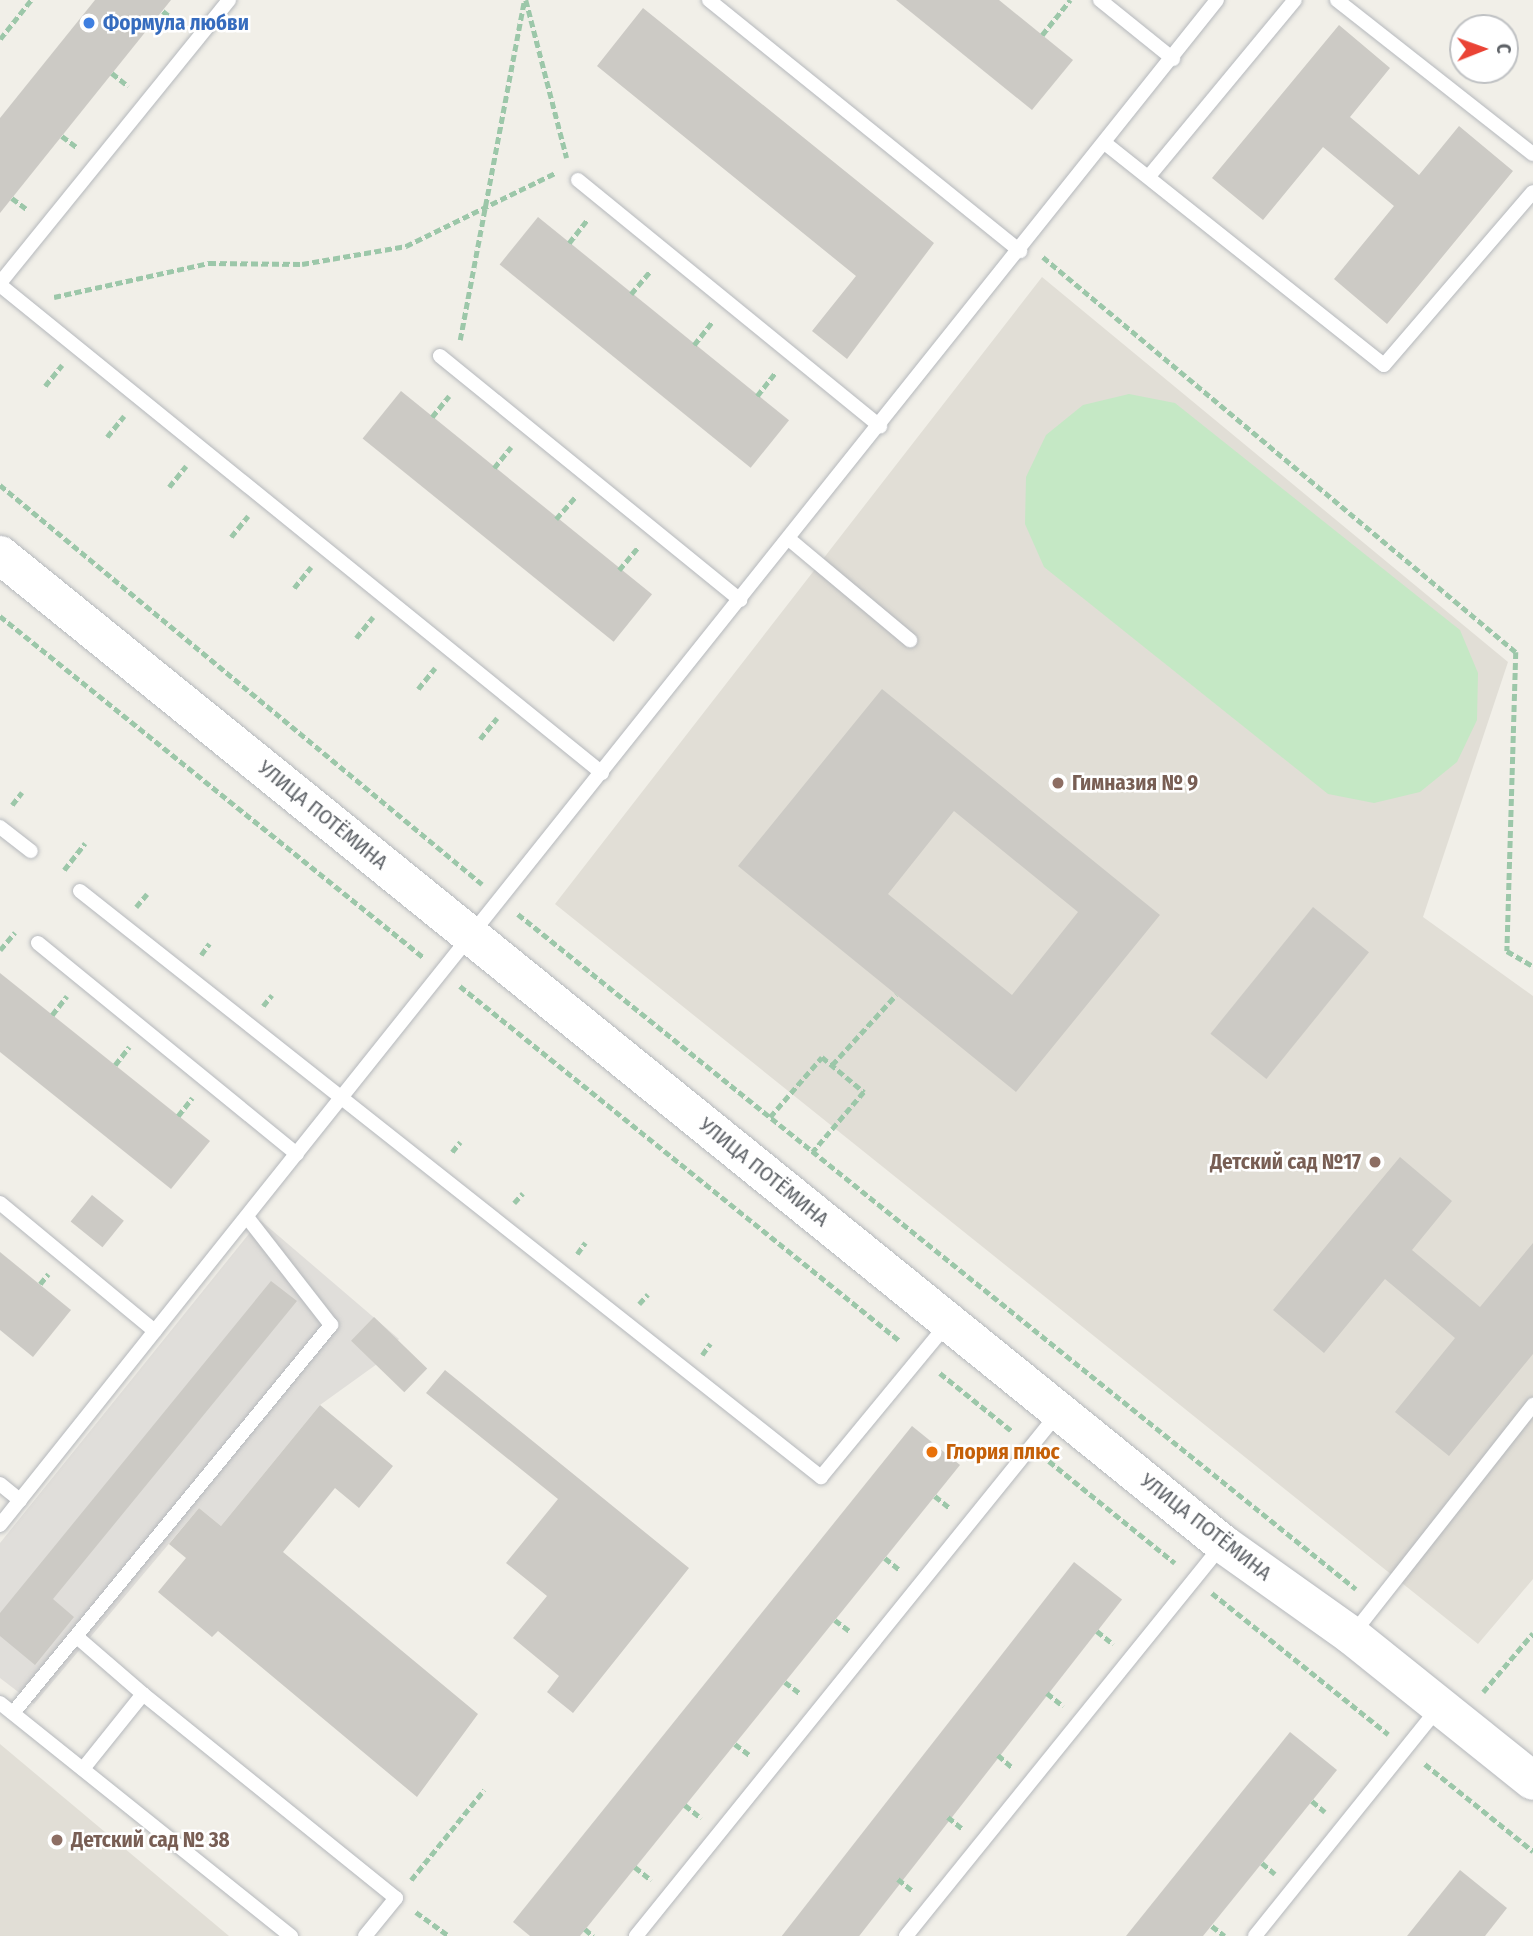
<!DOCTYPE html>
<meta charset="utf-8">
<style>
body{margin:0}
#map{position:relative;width:1533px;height:1936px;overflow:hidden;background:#f1efe8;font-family:"Fira Sans Condensed",sans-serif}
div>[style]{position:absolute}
.industrial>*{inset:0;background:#e0deda}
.education>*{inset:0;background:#e1ded6}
.green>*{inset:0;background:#c5e8c5}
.building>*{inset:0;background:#cccac5;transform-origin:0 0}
.path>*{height:4.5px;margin-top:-2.25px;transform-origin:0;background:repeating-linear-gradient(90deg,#9cc7a9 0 7px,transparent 0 10.5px)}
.roads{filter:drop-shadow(0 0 2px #b5b8bc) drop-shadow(0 0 2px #b5b8bc)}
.lane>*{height:14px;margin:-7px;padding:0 7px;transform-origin:7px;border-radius:7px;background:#fff}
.secondary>*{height:38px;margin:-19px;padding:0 19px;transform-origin:19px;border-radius:19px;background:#fff}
.dots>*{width:19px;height:19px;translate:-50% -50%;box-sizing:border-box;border:4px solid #fff;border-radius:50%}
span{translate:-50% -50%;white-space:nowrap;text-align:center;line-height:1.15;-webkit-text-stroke:5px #fff;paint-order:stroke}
.shop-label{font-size:21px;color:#366cbe;font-weight:700}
.left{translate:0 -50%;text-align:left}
.education-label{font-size:21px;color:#785e54;font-weight:700}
.right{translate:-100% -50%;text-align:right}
.street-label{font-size:21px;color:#5f6368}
.food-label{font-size:21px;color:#c56008;font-weight:700}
.north{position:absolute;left:1449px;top:14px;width:70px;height:70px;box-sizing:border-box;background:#fff;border:2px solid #bfc1c3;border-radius:50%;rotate:89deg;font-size:19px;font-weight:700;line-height:28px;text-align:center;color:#5f6368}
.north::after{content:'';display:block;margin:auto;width:24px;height:32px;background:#ea4335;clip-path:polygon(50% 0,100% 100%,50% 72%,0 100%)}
</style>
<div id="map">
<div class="industrial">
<div style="clip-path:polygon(260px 1220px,399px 1339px,377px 1364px,320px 1405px,221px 1526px,199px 1508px,34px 1704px,0 1678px,0 1543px)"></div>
</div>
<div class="education">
<div style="clip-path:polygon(1042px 277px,1508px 662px,1423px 917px,1533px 996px,1533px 1579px,1478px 1644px,555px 904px)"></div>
<div style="clip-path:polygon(0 1744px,229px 1936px,0 1936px)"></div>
</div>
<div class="green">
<div style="clip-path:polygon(1129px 394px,1175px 403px,1460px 630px,1478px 673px,1477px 720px,1457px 762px,1420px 792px,1374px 803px,1328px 794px,1044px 567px,1025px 524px,1026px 477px,1046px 435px,1083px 405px)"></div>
</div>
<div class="building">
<div style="clip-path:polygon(95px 0,171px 0,0 213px,0 118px)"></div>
<div style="clip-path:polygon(896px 0,999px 0,1073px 60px,1032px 110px)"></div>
<div style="clip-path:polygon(643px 8px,934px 243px,847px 359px,812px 331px,856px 276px,597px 66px)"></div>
<div style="clip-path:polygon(1339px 25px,1390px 68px,1350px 117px,1419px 175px,1459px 126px,1513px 171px,1387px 324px,1334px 279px,1394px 206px,1323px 147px,1263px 220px,1212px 178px)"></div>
<div style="left:538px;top:217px;width:323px;height:61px;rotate:39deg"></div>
<div style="left:401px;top:391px;width:323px;height:61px;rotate:39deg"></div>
<div style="clip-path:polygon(evenodd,882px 689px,1160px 915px,1016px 1092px,738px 866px,882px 689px,954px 811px,1078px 912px,1012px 995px,888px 894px,954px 811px)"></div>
<div style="left:1313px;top:907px;width:72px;height:163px;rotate:39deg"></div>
<div style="clip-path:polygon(0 973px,210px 1141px,171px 1189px,0 1052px)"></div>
<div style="clip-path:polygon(1400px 1157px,1452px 1201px,1412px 1250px,1480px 1307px,1533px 1243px,1533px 1354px,1449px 1456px,1395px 1412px,1455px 1338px,1385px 1279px,1324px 1353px,1273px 1310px)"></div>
<div style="left:92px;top:1195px;width:41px;height:34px;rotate:39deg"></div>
<div style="clip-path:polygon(0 1252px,71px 1310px,33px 1357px,0 1330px)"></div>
<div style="clip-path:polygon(271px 1281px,297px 1301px,53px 1599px,74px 1617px,35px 1665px,0 1636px,0 1613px)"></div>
<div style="left:374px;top:1317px;width:74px;height:33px;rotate:44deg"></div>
<div style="clip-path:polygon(445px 1370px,689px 1568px,573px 1713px,547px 1692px,559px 1676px,513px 1638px,547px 1596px,506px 1563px,558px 1499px,426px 1393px)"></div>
<div style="clip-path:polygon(320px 1405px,393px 1466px,359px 1508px,335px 1488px,283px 1552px,478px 1714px,417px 1797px,218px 1631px,212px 1637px,158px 1592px,186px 1558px,169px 1544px,199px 1508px,221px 1526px)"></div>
<div style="clip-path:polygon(912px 1426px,960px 1465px,580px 1936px,530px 1936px,513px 1922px)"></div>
<div style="left:1074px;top:1562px;width:61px;height:480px;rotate:38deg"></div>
<div style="clip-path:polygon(1290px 1732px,1337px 1770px,1262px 1863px,1203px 1936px,1126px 1936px)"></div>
<div style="clip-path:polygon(1460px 1870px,1507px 1908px,1485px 1936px,1407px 1936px)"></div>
</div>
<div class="path">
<div style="left:526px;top:0;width:163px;rotate:75.5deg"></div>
<div style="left:163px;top:11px;width:19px;rotate:39deg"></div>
<div style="left:1042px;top:35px;width:45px;rotate:-51.3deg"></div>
<div style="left:0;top:39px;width:50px;rotate:-51.5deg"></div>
<div style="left:112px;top:73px;width:21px;rotate:39deg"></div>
<div style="left:62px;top:136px;width:20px;rotate:37deg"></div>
<div style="left:12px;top:198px;width:20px;rotate:37deg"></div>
<div style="left:569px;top:243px;width:31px;rotate:-52deg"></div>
<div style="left:1043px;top:257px;width:616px;rotate:39.87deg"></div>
<div style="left:1516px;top:652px;width:299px;rotate:91.7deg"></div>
<div style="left:1507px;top:951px;width:30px;rotate:30deg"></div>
<div style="left:631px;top:294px;width:31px;rotate:-50deg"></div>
<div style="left:54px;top:297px;width:159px;rotate:-12.4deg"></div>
<div style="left:209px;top:263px;width:93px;rotate:0.6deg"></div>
<div style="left:302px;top:264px;width:106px;rotate:-9.8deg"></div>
<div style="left:406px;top:246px;width:166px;rotate:-26.1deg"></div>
<div style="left:460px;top:340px;width:346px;rotate:-79.3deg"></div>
<div style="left:694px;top:345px;width:31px;rotate:-52deg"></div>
<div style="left:45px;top:386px;width:27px;rotate:-51deg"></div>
<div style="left:757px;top:396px;width:31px;rotate:-52deg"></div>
<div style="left:432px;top:417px;width:27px;rotate:-51deg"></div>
<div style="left:107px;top:437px;width:27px;rotate:-51deg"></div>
<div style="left:494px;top:468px;width:27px;rotate:-51deg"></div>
<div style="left:0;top:485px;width:626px;rotate:39.62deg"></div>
<div style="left:169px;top:487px;width:27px;rotate:-51deg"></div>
<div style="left:556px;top:519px;width:30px;rotate:-49deg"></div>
<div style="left:231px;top:537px;width:27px;rotate:-51deg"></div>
<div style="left:619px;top:570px;width:30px;rotate:-50deg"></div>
<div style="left:294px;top:588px;width:27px;rotate:-51deg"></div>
<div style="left:0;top:616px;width:543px;rotate:38.87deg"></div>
<div style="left:356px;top:638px;width:27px;rotate:-51deg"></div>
<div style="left:418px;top:689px;width:27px;rotate:-51deg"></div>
<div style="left:480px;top:739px;width:27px;rotate:-51deg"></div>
<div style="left:12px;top:805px;width:16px;rotate:-52deg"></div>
<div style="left:64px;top:870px;width:34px;rotate:-52deg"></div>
<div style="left:136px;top:907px;width:17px;rotate:-50deg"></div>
<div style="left:518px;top:914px;width:1076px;rotate:38.85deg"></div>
<div style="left:0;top:950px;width:23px;rotate:-50deg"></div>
<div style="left:201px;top:955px;width:14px;rotate:-54deg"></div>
<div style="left:460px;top:986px;width:565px;rotate:38.9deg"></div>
<div style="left:263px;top:1006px;width:14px;rotate:-51deg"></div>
<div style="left:52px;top:1015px;width:24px;rotate:-52deg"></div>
<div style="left:115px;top:1065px;width:23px;rotate:-52deg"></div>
<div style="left:832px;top:1065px;width:95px;rotate:-47.6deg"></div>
<div style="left:178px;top:1116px;width:23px;rotate:-52deg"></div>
<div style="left:770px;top:1117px;width:79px;rotate:-49.1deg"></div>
<div style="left:822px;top:1057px;width:55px;rotate:39.8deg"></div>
<div style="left:864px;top:1092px;width:79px;rotate:130.4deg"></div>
<div style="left:452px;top:1152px;width:13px;rotate:-51deg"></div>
<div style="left:514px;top:1203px;width:13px;rotate:-48deg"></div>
<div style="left:577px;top:1254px;width:14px;rotate:-54deg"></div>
<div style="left:40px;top:1284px;width:13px;rotate:-51deg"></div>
<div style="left:639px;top:1304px;width:13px;rotate:-48deg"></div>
<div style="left:702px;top:1355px;width:14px;rotate:-54deg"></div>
<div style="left:940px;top:1373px;width:92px;rotate:38.9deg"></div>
<div style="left:1049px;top:1461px;width:162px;rotate:39deg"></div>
<div style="left:935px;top:1496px;width:19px;rotate:39deg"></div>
<div style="left:885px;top:1558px;width:19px;rotate:39deg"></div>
<div style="left:1212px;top:1593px;width:226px;rotate:38.7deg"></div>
<div style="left:835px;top:1620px;width:20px;rotate:37deg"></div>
<div style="left:1097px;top:1631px;width:21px;rotate:39deg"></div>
<div style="left:785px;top:1682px;width:20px;rotate:37deg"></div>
<div style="left:1483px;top:1692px;width:77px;rotate:-49.7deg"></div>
<div style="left:1047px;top:1693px;width:21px;rotate:39deg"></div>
<div style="left:735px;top:1744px;width:20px;rotate:37deg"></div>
<div style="left:998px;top:1755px;width:20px;rotate:41deg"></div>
<div style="left:1425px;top:1764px;width:139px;rotate:38.9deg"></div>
<div style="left:1312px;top:1801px;width:17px;rotate:40deg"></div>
<div style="left:685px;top:1805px;width:21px;rotate:39deg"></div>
<div style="left:948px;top:1817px;width:19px;rotate:39deg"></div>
<div style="left:1262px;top:1863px;width:17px;rotate:40deg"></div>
<div style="left:635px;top:1867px;width:21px;rotate:39deg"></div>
<div style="left:898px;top:1879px;width:19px;rotate:39deg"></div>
<div style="left:411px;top:1880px;width:116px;rotate:-51deg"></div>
<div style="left:416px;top:1912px;width:41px;rotate:36deg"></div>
<div style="left:1212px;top:1926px;width:16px;rotate:38deg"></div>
<div style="left:585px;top:1929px;width:11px;rotate:41deg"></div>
</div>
<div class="roads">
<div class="lane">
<div style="left:709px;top:0;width:400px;rotate:38.9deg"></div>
<div style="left:1100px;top:0;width:94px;rotate:38.9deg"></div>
<div style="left:1337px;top:0;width:249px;rotate:38.2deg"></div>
<div style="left:1106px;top:144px;width:355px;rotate:38.5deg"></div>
<div style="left:1384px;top:365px;width:228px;rotate:-49.3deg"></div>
<div style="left:1150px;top:175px;width:227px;rotate:-50.4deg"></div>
<div style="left:578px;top:180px;width:390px;rotate:39.2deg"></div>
<div style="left:0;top:283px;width:364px;rotate:-51deg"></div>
<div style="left:0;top:285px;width:775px;rotate:39.03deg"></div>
<div style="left:440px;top:356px;width:387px;rotate:39.1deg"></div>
<div style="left:789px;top:539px;width:158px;rotate:39.9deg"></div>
<div style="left:0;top:827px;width:39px;rotate:38deg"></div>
<div style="left:80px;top:891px;width:945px;rotate:38.34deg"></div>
<div style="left:821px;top:1477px;width:200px;rotate:-50.5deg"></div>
<div style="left:38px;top:943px;width:334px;rotate:39.2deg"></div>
<div style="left:0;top:1203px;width:201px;rotate:39.6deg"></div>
<div style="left:0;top:1484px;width:26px;rotate:39deg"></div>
<div style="left:0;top:1525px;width:1951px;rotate:-51.41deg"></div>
<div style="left:1352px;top:1635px;width:293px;rotate:-51.8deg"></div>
<div style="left:77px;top:1637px;width:87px;rotate:40.8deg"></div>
<div style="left:143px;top:1694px;width:96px;rotate:128.7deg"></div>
<div style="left:143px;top:1694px;width:325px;rotate:38.9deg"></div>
<div style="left:396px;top:1898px;width:49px;rotate:129.2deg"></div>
<div style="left:0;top:1703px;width:373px;rotate:38.7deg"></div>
<div style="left:13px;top:1713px;width:502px;rotate:-50.66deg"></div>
<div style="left:331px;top:1325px;width:137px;rotate:-127.9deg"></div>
<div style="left:636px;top:1936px;width:673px;rotate:-51.09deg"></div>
<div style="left:906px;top:1936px;width:503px;rotate:-51.06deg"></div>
<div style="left:1255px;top:1936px;width:292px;rotate:-51.2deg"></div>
</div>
<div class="secondary">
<div style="left:0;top:555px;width:1573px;rotate:38.96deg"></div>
<div style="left:1223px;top:1544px;width:157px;rotate:35.4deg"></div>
<div style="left:1351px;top:1635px;width:233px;rotate:38.7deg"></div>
</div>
</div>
<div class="dots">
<div style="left:89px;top:23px;background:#3f7fe0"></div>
<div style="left:1058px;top:783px;background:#8d6e63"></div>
<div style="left:1375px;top:1162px;background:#8d6e63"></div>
<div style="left:932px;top:1452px;background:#e8710a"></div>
<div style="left:57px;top:1840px;background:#8d6e63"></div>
</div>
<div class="shop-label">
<span class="left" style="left:103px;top:23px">Формула любви</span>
</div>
<div class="education-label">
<span class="left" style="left:1072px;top:783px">Гимназия № 9</span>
<span class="right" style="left:1361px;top:1162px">Детский сад №17</span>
<span class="left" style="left:71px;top:1840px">Детский сад № 38</span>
</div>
<div class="street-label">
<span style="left:323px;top:815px;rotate:39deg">УЛИЦА ПОТЁМИНА</span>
<span style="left:764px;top:1172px;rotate:39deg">УЛИЦА ПОТЁМИНА</span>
<span style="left:1206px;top:1527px;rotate:38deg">УЛИЦА ПОТЁМИНА</span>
</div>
<div class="food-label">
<span class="left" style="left:946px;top:1452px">Глория плюс</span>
</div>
<div class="north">С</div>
</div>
